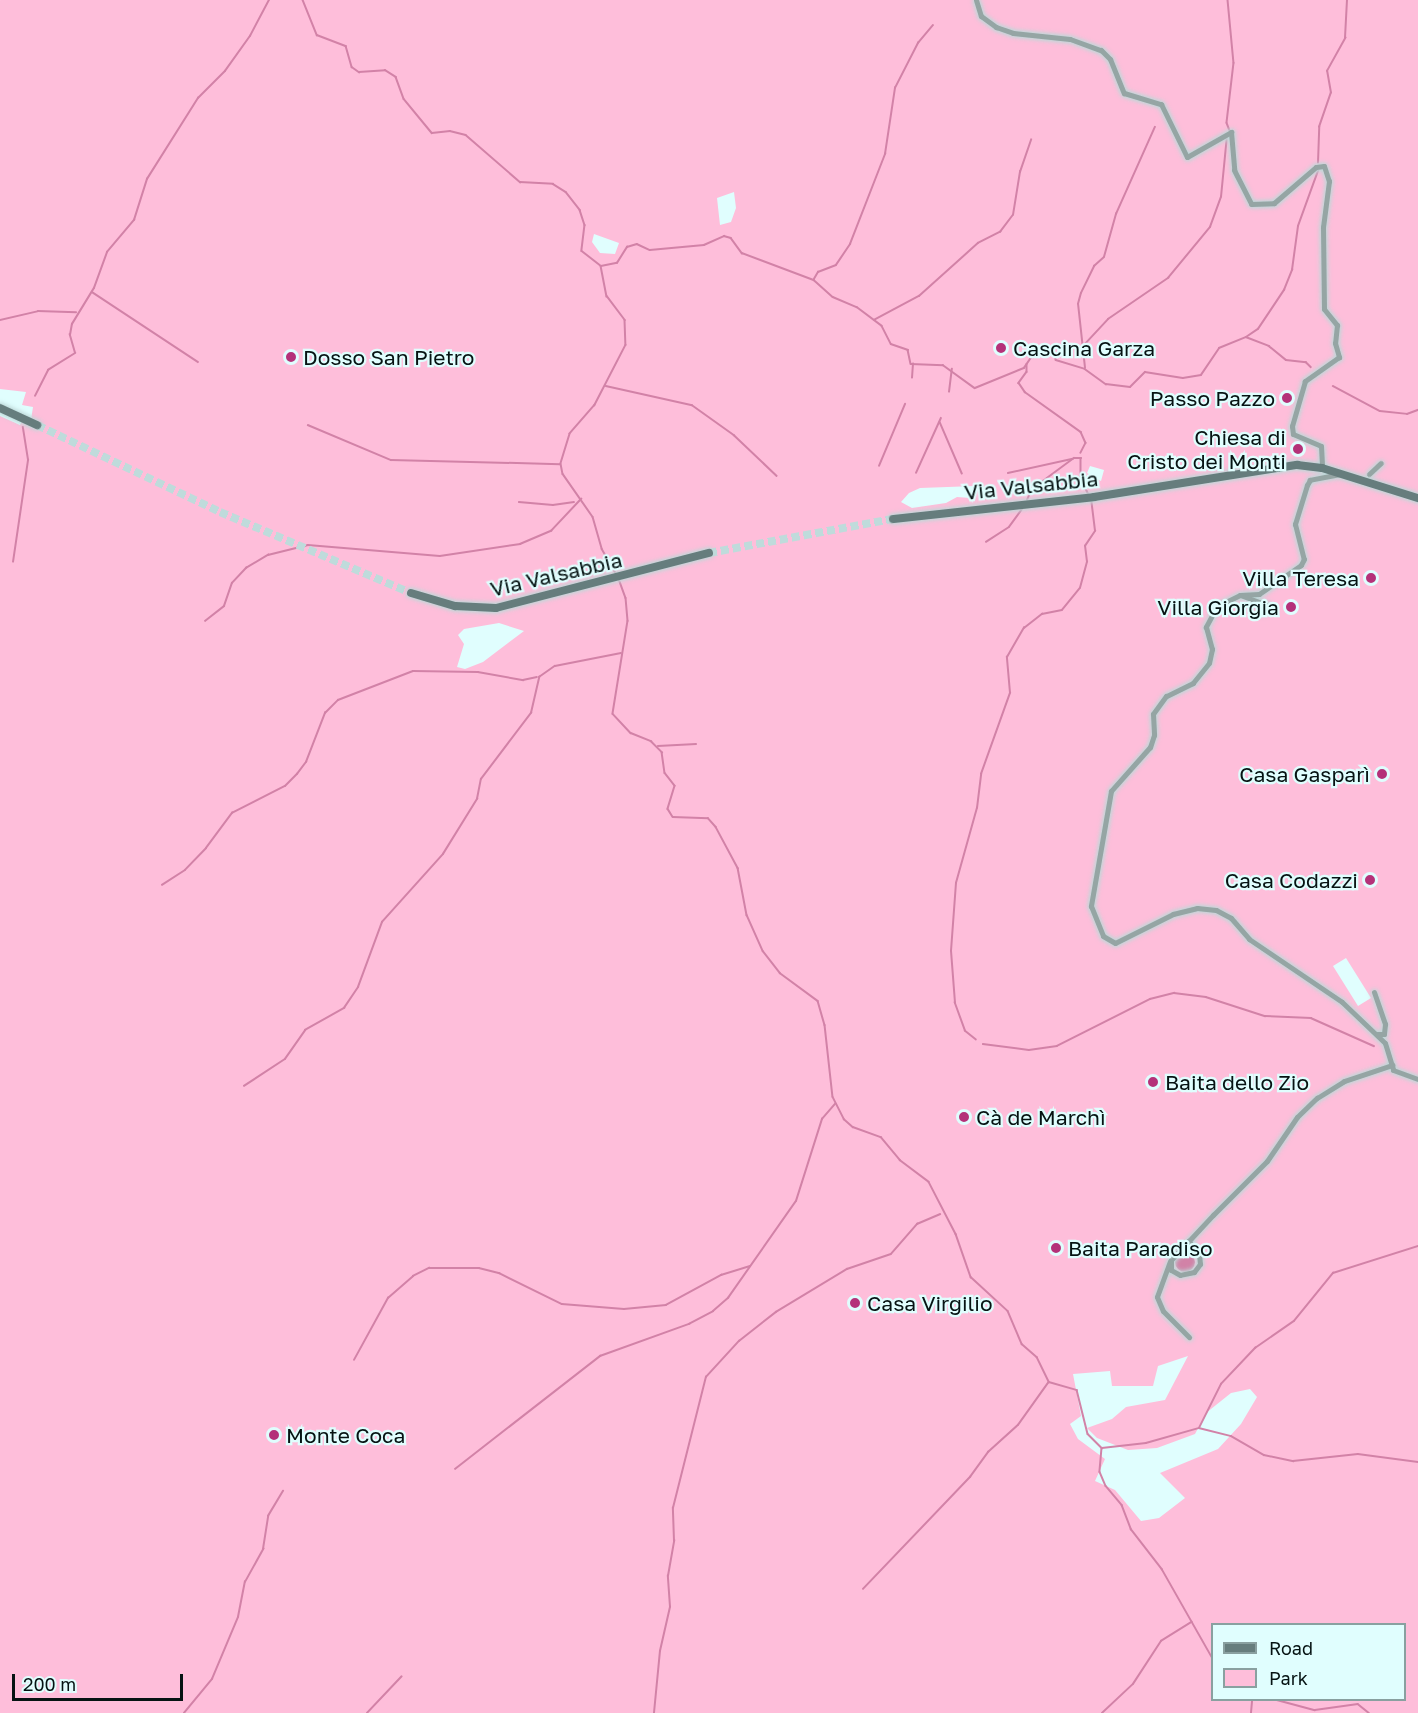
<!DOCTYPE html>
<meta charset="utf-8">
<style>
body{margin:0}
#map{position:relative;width:1418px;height:1713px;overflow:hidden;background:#e0fefe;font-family:"Golos Text",sans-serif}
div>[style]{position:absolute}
.green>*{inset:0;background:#febeda}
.water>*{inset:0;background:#d282a7}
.round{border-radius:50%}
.stream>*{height:1.5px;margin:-0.75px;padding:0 0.75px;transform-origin:0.75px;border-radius:0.75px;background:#d282a7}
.secondary-tunnel>*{height:8px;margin-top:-4px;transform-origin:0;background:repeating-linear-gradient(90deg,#bfdbdb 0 8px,transparent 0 12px)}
.roads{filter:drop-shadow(0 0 2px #bdd8d8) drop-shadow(0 0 2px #bdd8d8)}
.minor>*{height:5px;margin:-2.5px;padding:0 2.5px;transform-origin:2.5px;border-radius:2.5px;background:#95a5a4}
.secondary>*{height:8px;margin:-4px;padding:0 4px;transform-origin:4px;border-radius:4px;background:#667d7d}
.dots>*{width:16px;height:16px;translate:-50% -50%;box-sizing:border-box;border:3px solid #e0fefe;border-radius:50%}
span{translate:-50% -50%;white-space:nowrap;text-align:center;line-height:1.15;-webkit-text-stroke:4.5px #e0fefe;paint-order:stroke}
.poi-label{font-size:21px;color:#061313}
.left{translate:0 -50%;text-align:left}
.right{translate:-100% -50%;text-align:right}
.street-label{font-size:21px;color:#061313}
.legend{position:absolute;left:1211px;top:1623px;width:195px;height:78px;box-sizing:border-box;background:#e0fefe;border:2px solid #89a0a0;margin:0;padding:8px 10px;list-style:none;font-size:18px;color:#061313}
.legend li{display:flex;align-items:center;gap:12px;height:30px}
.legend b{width:30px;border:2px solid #89a0a0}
.scale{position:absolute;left:12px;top:1674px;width:171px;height:27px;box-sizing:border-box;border:3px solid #061313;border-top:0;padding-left:8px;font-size:18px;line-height:21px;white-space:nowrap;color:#061313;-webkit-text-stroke:4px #e0fefe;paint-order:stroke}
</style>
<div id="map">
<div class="green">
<div style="clip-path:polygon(evenodd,0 0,1418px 0,1418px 1713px,0 1713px,0 416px,20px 425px,22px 421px,31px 420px,33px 407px,22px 405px,26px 392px,0 389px,0 0,734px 192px,736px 208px,731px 222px,720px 225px,717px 198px,734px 192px,0 0,594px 234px,619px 243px,615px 254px,600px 253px,592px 242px,594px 234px,0 0,1090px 466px,1104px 470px,1101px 481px,1087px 473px,1090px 466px,0 0,975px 486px,970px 498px,957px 497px,946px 503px,912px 508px,901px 502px,909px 493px,920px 488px,975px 486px,0 0,499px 623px,524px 631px,483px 662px,465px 669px,457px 667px,464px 644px,458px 635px,464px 629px,499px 623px,0 0,1346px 958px,1371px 998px,1358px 1006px,1333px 966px,1346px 958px,0 0,1188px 1356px,1165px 1400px,1126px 1407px,1112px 1419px,1087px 1428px,1097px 1438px,1128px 1450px,1157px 1448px,1195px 1434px,1206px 1413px,1231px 1393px,1250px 1389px,1257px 1397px,1241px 1424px,1218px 1449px,1160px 1473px,1185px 1498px,1159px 1518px,1141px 1521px,1115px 1490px,1095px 1481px,1105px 1459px,1078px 1439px,1070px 1424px,1081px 1416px,1073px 1374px,1110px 1371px,1112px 1386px,1153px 1386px,1158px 1366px,1188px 1356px,0 0,1212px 1624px,1404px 1624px,1404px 1700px,1212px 1700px,1212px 1624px)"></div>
</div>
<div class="water">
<div class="round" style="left:1175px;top:1252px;width:20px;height:20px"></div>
</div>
<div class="stream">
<div style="left:303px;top:0;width:38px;rotate:68deg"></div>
<div style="left:317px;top:35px;width:31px;rotate:21deg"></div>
<div style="left:346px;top:46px;width:22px;rotate:74deg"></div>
<div style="left:352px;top:67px;width:9px;rotate:36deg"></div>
<div style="left:359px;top:72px;width:26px;rotate:-4deg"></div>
<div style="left:385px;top:70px;width:13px;rotate:32deg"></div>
<div style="left:396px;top:77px;width:23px;rotate:70deg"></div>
<div style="left:404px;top:99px;width:44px;rotate:50.5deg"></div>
<div style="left:432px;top:133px;width:18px;rotate:-6deg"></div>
<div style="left:450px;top:131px;width:16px;rotate:14deg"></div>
<div style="left:466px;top:135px;width:72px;rotate:41deg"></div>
<div style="left:520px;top:182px;width:33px;rotate:3deg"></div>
<div style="left:553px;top:184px;width:15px;rotate:32deg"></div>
<div style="left:566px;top:192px;width:23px;rotate:52deg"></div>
<div style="left:580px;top:210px;width:16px;rotate:72deg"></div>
<div style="left:585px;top:225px;width:26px;rotate:97deg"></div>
<div style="left:582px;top:251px;width:24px;rotate:38deg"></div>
<div style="left:601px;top:266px;width:16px;rotate:-11deg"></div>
<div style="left:617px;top:263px;width:19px;rotate:-58deg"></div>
<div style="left:627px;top:247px;width:10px;rotate:-17deg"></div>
<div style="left:637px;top:244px;width:14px;rotate:25deg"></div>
<div style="left:650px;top:250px;width:54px;rotate:-5.3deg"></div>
<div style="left:704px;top:245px;width:22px;rotate:-24deg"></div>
<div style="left:724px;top:236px;width:7px;rotate:16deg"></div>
<div style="left:731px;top:238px;width:19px;rotate:54deg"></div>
<div style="left:742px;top:253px;width:77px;rotate:20.6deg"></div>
<div style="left:814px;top:280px;width:25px;rotate:42deg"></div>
<div style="left:833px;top:297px;width:26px;rotate:23deg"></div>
<div style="left:857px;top:307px;width:31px;rotate:37deg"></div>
<div style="left:882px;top:326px;width:20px;rotate:63deg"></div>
<div style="left:891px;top:344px;width:18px;rotate:19deg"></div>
<div style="left:908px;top:350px;width:14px;rotate:78deg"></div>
<div style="left:911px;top:364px;width:32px;rotate:2deg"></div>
<div style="left:943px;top:365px;width:39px;rotate:36deg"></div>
<div style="left:975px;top:388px;width:53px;rotate:-22.2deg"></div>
<div style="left:1024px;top:368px;width:18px;rotate:-56deg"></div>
<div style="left:1034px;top:353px;width:14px;rotate:-17deg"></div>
<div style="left:1047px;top:349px;width:7px;rotate:16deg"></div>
<div style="left:1054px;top:351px;width:9px;rotate:77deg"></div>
<div style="left:1056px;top:360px;width:30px;rotate:17deg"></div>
<div style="left:1085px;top:369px;width:26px;rotate:36deg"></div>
<div style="left:1106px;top:384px;width:24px;rotate:7deg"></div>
<div style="left:1130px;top:387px;width:21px;rotate:-45deg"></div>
<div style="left:1145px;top:372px;width:38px;rotate:9deg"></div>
<div style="left:1183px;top:378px;width:18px;rotate:-9deg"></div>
<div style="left:1201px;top:375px;width:32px;rotate:-56deg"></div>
<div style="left:1219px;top:348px;width:29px;rotate:-22deg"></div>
<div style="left:1246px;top:337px;width:25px;rotate:21deg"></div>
<div style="left:1269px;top:346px;width:22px;rotate:39deg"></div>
<div style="left:1286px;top:360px;width:20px;rotate:6deg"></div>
<div style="left:1306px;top:362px;width:7px;rotate:45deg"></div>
<div style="left:1228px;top:0;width:63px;rotate:84.6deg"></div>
<div style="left:1234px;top:63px;width:60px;rotate:96.7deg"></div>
<div style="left:1227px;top:123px;width:9px;rotate:69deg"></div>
<div style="left:1318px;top:163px;width:36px;rotate:-88deg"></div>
<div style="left:1319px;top:127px;width:36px;rotate:-71deg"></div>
<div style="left:1331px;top:93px;width:22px;rotate:-100deg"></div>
<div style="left:1327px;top:71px;width:38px;rotate:-61deg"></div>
<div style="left:1345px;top:38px;width:38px;rotate:-87deg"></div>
<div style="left:601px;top:266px;width:31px;rotate:79deg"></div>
<div style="left:607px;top:296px;width:30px;rotate:53deg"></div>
<div style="left:625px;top:320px;width:25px;rotate:88deg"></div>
<div style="left:626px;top:345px;width:68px;rotate:117.3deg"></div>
<div style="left:595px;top:405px;width:38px;rotate:131deg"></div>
<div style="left:570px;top:434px;width:31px;rotate:107deg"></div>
<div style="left:561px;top:464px;width:10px;rotate:79deg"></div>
<div style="left:563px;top:474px;width:52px;rotate:55.1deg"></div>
<div style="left:593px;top:517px;width:33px;rotate:74deg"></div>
<div style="left:602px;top:549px;width:30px;rotate:60deg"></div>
<div style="left:814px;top:279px;width:8px;rotate:-60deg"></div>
<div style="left:818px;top:272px;width:19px;rotate:-21deg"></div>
<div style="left:836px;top:265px;width:25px;rotate:-56deg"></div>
<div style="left:850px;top:244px;width:97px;rotate:-68.7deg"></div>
<div style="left:885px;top:154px;width:67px;rotate:-81.4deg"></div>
<div style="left:895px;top:88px;width:51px;rotate:-62.9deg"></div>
<div style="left:918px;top:43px;width:23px;rotate:-50deg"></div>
<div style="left:92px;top:292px;width:127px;rotate:33.4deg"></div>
<div style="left:0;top:320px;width:39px;rotate:-13deg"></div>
<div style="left:38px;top:311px;width:38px;rotate:2deg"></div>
<div style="left:874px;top:320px;width:51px;rotate:-28.1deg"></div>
<div style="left:919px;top:296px;width:79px;rotate:-41.9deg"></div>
<div style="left:978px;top:243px;width:25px;rotate:-27deg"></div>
<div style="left:1000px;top:232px;width:21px;rotate:-53deg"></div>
<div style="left:1013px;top:215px;width:44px;rotate:-80.8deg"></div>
<div style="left:1020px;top:172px;width:34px;rotate:-71deg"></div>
<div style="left:1246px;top:337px;width:14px;rotate:-34deg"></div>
<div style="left:1258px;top:329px;width:47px;rotate:-56.3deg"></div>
<div style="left:1284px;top:290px;width:22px;rotate:-68deg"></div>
<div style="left:1292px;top:270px;width:44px;rotate:-82.2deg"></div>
<div style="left:1298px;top:226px;width:62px;rotate:-70.1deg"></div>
<div style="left:1085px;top:344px;width:34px;rotate:-47deg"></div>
<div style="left:1108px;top:319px;width:73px;rotate:-34.3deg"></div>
<div style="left:1168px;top:278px;width:66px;rotate:-50.5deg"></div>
<div style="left:1210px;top:227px;width:32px;rotate:-70deg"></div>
<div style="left:1221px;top:197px;width:61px;rotate:-84.4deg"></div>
<div style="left:1027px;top:364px;width:8px;rotate:90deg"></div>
<div style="left:1027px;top:372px;width:14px;rotate:126deg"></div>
<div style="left:1019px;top:383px;width:11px;rotate:56deg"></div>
<div style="left:1025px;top:392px;width:69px;rotate:35.5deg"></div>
<div style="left:1081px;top:432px;width:12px;rotate:66deg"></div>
<div style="left:1086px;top:443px;width:11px;rotate:117deg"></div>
<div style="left:1085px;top:368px;width:64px;rotate:-96.2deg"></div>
<div style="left:1078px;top:304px;width:11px;rotate:-75deg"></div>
<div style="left:1081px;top:293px;width:30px;rotate:-64deg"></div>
<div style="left:1094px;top:266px;width:13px;rotate:-42deg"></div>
<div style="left:1104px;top:257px;width:45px;rotate:-74.4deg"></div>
<div style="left:1116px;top:214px;width:95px;rotate:-65.9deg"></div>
<div style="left:912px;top:378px;width:14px;rotate:-86deg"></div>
<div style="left:606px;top:386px;width:88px;rotate:12.5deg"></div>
<div style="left:692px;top:405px;width:52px;rotate:35.5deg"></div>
<div style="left:734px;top:435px;width:59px;rotate:43.6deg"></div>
<div style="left:1333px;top:386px;width:53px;rotate:28deg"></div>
<div style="left:1380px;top:411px;width:27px;rotate:6deg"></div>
<div style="left:1407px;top:414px;width:12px;rotate:-20deg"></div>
<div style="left:949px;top:392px;width:23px;rotate:-83deg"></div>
<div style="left:35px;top:396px;width:29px;rotate:-63deg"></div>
<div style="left:48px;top:370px;width:32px;rotate:-32deg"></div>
<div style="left:75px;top:353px;width:19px;rotate:-106deg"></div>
<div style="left:70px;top:335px;width:11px;rotate:-80deg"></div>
<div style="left:72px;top:324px;width:42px;rotate:-58.6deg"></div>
<div style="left:94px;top:288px;width:38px;rotate:-70deg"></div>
<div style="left:107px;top:252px;width:42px;rotate:-49.8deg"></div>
<div style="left:134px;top:220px;width:43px;rotate:-72.4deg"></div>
<div style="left:147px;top:179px;width:96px;rotate:-57.8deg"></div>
<div style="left:198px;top:98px;width:38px;rotate:-45deg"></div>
<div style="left:225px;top:71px;width:43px;rotate:-54.5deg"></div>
<div style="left:250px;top:36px;width:41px;rotate:-62.2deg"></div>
<div style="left:940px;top:422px;width:56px;rotate:66.7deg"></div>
<div style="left:308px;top:425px;width:90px;rotate:22.9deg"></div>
<div style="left:391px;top:460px;width:169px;rotate:1.4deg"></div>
<div style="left:879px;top:466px;width:67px;rotate:-67.2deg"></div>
<div style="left:916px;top:473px;width:60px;rotate:-65.6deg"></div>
<div style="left:1008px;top:473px;width:66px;rotate:-12.3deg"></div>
<div style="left:1027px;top:500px;width:12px;rotate:-66deg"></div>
<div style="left:1032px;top:489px;width:52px;rotate:-36.4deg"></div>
<div style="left:1074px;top:458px;width:7px"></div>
<div style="left:1081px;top:458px;width:20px;rotate:90deg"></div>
<div style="left:1081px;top:478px;width:19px;rotate:65deg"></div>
<div style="left:519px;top:502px;width:34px;rotate:5deg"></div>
<div style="left:553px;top:505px;width:21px;rotate:-8deg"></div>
<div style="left:986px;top:542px;width:27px;rotate:-33deg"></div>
<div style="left:1009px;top:527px;width:22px;rotate:-54deg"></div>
<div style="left:13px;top:562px;width:103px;rotate:-81.6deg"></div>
<div style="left:28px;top:460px;width:33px;rotate:-99deg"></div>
<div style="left:619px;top:579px;width:20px;rotate:70deg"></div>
<div style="left:626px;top:598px;width:23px;rotate:85deg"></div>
<div style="left:628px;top:621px;width:94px;rotate:99.2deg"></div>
<div style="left:613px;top:714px;width:26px;rotate:47deg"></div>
<div style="left:631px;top:733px;width:22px;rotate:22deg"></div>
<div style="left:651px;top:741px;width:16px;rotate:45deg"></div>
<div style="left:662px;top:752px;width:21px;rotate:82deg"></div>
<div style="left:665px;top:773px;width:16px;rotate:52deg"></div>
<div style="left:675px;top:786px;width:24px;rotate:107deg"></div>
<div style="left:668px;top:809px;width:9px;rotate:58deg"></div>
<div style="left:673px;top:817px;width:35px;rotate:2deg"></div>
<div style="left:708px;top:818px;width:12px;rotate:48deg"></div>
<div style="left:716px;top:827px;width:47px;rotate:61.8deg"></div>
<div style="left:738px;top:868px;width:48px;rotate:79.2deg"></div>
<div style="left:747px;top:915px;width:39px;rotate:66deg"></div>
<div style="left:763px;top:951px;width:28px;rotate:52deg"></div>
<div style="left:780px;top:973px;width:47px;rotate:36.4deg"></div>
<div style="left:818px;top:1001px;width:25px;rotate:74deg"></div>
<div style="left:825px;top:1025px;width:72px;rotate:83.7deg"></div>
<div style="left:833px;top:1097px;width:25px;rotate:63deg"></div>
<div style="left:844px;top:1119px;width:12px;rotate:42deg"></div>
<div style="left:853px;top:1127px;width:30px;rotate:20deg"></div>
<div style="left:881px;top:1137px;width:30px;rotate:50deg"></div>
<div style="left:900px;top:1160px;width:36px;rotate:37deg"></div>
<div style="left:929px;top:1182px;width:59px;rotate:62.6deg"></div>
<div style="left:956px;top:1234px;width:46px;rotate:70.8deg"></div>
<div style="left:971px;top:1277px;width:50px;rotate:42.6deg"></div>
<div style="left:1008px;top:1311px;width:36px;rotate:67deg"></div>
<div style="left:1022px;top:1344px;width:20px;rotate:41deg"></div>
<div style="left:1037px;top:1357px;width:28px;rotate:64deg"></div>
<div style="left:1049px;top:1382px;width:29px;rotate:16deg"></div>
<div style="left:1077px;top:1390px;width:45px;rotate:76deg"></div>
<div style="left:1088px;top:1434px;width:20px;rotate:45deg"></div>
<div style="left:1102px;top:1448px;width:24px;rotate:95deg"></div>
<div style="left:1100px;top:1472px;width:15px;rotate:67deg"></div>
<div style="left:1106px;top:1486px;width:25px;rotate:50deg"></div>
<div style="left:1122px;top:1505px;width:26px;rotate:69deg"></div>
<div style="left:1131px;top:1529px;width:51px;rotate:52.2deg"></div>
<div style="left:1162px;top:1569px;width:101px;rotate:60.4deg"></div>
<div style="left:205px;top:621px;width:24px;rotate:-38deg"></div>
<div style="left:224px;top:606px;width:24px;rotate:-71deg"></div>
<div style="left:232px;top:583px;width:21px;rotate:-47deg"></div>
<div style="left:246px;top:568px;width:26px;rotate:-31deg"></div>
<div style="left:268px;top:555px;width:41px;rotate:-14deg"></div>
<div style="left:308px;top:545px;width:132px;rotate:4.8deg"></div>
<div style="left:440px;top:556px;width:81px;rotate:-8.5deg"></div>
<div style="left:520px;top:544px;width:34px;rotate:-23deg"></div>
<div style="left:551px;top:531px;width:44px;rotate:-46.8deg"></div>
<div style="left:658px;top:746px;width:38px;rotate:-3deg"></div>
<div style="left:162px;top:885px;width:27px;rotate:-33deg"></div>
<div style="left:185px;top:870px;width:30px;rotate:-46deg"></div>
<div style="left:206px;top:848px;width:44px;rotate:-53.4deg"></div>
<div style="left:232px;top:813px;width:59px;rotate:-27deg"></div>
<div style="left:285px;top:786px;width:17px;rotate:-45deg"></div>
<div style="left:297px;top:774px;width:15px;rotate:-53deg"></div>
<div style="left:306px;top:762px;width:53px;rotate:-68.8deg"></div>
<div style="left:325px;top:713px;width:18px;rotate:-45deg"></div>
<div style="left:338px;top:700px;width:80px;rotate:-21.1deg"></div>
<div style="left:413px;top:671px;width:65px;rotate:0.9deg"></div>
<div style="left:478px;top:672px;width:46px;rotate:10.1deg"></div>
<div style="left:523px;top:680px;width:14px;rotate:-12deg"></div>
<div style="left:976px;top:1040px;width:14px;rotate:-141deg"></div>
<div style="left:965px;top:1031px;width:30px;rotate:-110deg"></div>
<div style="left:955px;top:1003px;width:52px;rotate:-94.4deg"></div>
<div style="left:951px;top:951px;width:68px;rotate:-85.8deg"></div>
<div style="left:956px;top:883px;width:78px;rotate:-74.4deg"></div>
<div style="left:977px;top:808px;width:34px;rotate:-83deg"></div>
<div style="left:981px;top:774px;width:86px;rotate:-70.3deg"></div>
<div style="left:1010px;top:693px;width:36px;rotate:-95deg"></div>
<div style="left:1007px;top:657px;width:34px;rotate:-60deg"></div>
<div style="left:1024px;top:628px;width:23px;rotate:-38deg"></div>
<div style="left:1042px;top:614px;width:20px;rotate:-11deg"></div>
<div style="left:1062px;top:610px;width:28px;rotate:-51deg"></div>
<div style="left:1080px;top:588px;width:27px;rotate:-75deg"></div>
<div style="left:1087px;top:562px;width:16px;rotate:-97deg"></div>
<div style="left:1085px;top:546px;width:18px;rotate:-56deg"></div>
<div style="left:1095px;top:531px;width:32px;rotate:-97deg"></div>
<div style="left:983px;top:1044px;width:46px;rotate:7.4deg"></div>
<div style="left:1029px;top:1050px;width:28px;rotate:-8deg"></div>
<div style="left:1057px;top:1046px;width:104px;rotate:-26.8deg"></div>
<div style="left:1150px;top:999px;width:25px;rotate:-14deg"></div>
<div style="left:1174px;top:993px;width:32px;rotate:7deg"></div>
<div style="left:1206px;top:997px;width:62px;rotate:17.9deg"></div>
<div style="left:1265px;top:1016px;width:46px;rotate:2.5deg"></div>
<div style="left:1311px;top:1018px;width:69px;rotate:24deg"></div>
<div style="left:244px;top:1086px;width:49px;rotate:-33.4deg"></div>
<div style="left:285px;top:1059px;width:35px;rotate:-55deg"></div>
<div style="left:305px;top:1030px;width:45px;rotate:-29.4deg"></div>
<div style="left:344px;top:1008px;width:25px;rotate:-56deg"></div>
<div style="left:358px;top:987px;width:69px;rotate:-69.7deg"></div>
<div style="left:382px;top:922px;width:91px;rotate:-48.1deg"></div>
<div style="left:443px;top:854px;width:65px;rotate:-58.3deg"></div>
<div style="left:477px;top:799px;width:20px;rotate:-79deg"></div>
<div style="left:481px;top:779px;width:83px;rotate:-52.9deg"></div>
<div style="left:531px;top:713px;width:37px;rotate:-77deg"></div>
<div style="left:539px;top:677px;width:19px;rotate:-35deg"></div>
<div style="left:555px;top:666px;width:67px;rotate:-11.1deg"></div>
<div style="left:354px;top:1360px;width:71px;rotate:-61.3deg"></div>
<div style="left:388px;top:1298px;width:33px;rotate:-41deg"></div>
<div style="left:413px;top:1276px;width:18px;rotate:-27deg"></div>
<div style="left:429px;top:1268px;width:50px"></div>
<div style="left:479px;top:1268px;width:21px;rotate:14deg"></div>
<div style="left:499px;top:1273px;width:70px;rotate:26.2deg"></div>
<div style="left:562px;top:1304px;width:62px;rotate:4.6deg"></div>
<div style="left:624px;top:1309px;width:42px;rotate:-5.4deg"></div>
<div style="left:666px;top:1305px;width:63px;rotate:-28.6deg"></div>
<div style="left:721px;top:1275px;width:30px;rotate:-17deg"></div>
<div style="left:1199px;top:1428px;width:49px;rotate:-63.4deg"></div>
<div style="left:1221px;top:1384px;width:50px;rotate:-46.6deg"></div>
<div style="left:1255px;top:1348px;width:47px;rotate:-34.7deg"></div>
<div style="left:1294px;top:1321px;width:62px;rotate:-50.9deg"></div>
<div style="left:1333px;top:1273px;width:89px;rotate:-17.6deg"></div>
<div style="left:1102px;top:1448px;width:44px;rotate:-6.5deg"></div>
<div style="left:1146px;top:1443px;width:55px;rotate:-15.8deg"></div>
<div style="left:1199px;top:1428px;width:33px;rotate:14deg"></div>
<div style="left:1231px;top:1436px;width:38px;rotate:30deg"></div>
<div style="left:1264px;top:1455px;width:30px;rotate:12deg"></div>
<div style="left:1293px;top:1461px;width:65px;rotate:-6.1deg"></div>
<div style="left:1358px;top:1454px;width:61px;rotate:7.6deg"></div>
<div style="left:455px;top:1469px;width:184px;rotate:-37.9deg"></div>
<div style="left:600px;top:1356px;width:95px;rotate:-19.8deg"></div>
<div style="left:689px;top:1324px;width:27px;rotate:-28deg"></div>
<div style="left:713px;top:1311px;width:20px;rotate:-41deg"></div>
<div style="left:728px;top:1298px;width:118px;rotate:-55deg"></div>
<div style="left:796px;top:1201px;width:86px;rotate:-72.4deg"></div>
<div style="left:822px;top:1119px;width:20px;rotate:-49deg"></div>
<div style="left:863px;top:1589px;width:155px;rotate:-46.3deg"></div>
<div style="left:970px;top:1477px;width:31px;rotate:-54deg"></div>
<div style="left:988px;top:1452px;width:40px;rotate:-42deg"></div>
<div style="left:1018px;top:1425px;width:52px;rotate:-54.5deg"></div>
<div style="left:1252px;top:1700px;width:25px"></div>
<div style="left:1277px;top:1700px;width:39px;rotate:15deg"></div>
<div style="left:1315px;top:1710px;width:43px;rotate:-7.9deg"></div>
<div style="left:1358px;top:1704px;width:14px;rotate:39deg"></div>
<div style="left:184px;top:1713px;width:44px;rotate:-50.5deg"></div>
<div style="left:212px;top:1679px;width:67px;rotate:-67.2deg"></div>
<div style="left:238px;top:1617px;width:36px;rotate:-79deg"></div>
<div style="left:245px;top:1582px;width:38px;rotate:-61deg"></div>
<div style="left:263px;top:1549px;width:33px;rotate:-81deg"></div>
<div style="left:268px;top:1516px;width:29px;rotate:-59deg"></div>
<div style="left:367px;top:1713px;width:50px;rotate:-46.6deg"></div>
<div style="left:654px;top:1713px;width:62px;rotate:-84.5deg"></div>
<div style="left:660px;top:1651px;width:45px;rotate:-77.2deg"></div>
<div style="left:670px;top:1607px;width:31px;rotate:-94deg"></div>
<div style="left:668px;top:1576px;width:36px;rotate:-80deg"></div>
<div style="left:674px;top:1541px;width:33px;rotate:-92deg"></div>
<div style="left:673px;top:1508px;width:135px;rotate:-75.9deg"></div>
<div style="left:706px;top:1377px;width:49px;rotate:-47.5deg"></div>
<div style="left:739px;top:1341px;width:47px;rotate:-38.1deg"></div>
<div style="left:776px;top:1312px;width:83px;rotate:-31.2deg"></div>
<div style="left:847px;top:1269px;width:46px;rotate:-18.8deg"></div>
<div style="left:891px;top:1254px;width:40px;rotate:-49deg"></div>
<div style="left:917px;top:1224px;width:25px;rotate:-23deg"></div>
<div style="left:1102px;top:1713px;width:42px;rotate:-43.1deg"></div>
<div style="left:1133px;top:1684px;width:51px;rotate:-56.9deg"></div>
<div style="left:1161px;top:1641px;width:36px;rotate:-32deg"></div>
<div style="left:1251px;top:1713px;width:11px;rotate:-85deg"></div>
</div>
<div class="secondary-tunnel">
<div style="left:37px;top:425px;width:203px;rotate:25.4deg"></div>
<div style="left:220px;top:512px;width:207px;rotate:23deg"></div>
<div style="left:709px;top:553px;width:187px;rotate:-10.5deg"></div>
</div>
<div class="roads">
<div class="minor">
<div style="left:976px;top:0;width:17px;rotate:73deg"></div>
<div style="left:981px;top:16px;width:19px;rotate:36deg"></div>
<div style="left:996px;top:27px;width:18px;rotate:19deg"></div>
<div style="left:1013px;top:33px;width:57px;rotate:6deg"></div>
<div style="left:1070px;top:39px;width:33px;rotate:20deg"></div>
<div style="left:1101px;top:50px;width:13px;rotate:45deg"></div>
<div style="left:1110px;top:59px;width:37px;rotate:68deg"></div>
<div style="left:1124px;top:93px;width:39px;rotate:17deg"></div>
<div style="left:1161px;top:104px;width:59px;rotate:63.9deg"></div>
<div style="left:1187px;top:157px;width:51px;rotate:-29.6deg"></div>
<div style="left:1231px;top:132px;width:38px;rotate:85deg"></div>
<div style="left:1234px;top:170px;width:38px;rotate:63deg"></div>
<div style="left:1251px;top:204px;width:23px;rotate:-2deg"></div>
<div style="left:1274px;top:203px;width:55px;rotate:-40.6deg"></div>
<div style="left:1316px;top:167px;width:8px;rotate:-7deg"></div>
<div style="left:1324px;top:166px;width:16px;rotate:72deg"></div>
<div style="left:1329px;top:181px;width:46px;rotate:97.4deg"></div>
<div style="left:1323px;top:227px;width:82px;rotate:89.3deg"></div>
<div style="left:1324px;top:309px;width:21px;rotate:51deg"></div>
<div style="left:1337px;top:325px;width:18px;rotate:96deg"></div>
<div style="left:1335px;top:343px;width:15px;rotate:74deg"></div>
<div style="left:1339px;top:357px;width:42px;rotate:144.8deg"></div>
<div style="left:1305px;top:381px;width:47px;rotate:106.1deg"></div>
<div style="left:1292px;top:426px;width:8px;rotate:83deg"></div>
<div style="left:1293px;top:434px;width:30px;rotate:23deg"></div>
<div style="left:1321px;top:446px;width:22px;rotate:87deg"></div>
<div style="left:1340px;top:474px;width:31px;rotate:169deg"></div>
<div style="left:1310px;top:480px;width:6px;rotate:121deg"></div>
<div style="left:1307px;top:485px;width:41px;rotate:107.1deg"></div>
<div style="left:1295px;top:524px;width:36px;rotate:76deg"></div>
<div style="left:1304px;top:559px;width:7px;rotate:117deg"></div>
<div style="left:1301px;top:565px;width:51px;rotate:145.4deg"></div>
<div style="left:1259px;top:594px;width:19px;rotate:177deg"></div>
<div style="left:1240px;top:595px;width:25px;rotate:154deg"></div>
<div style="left:1217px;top:606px;width:24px;rotate:118deg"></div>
<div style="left:1206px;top:627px;width:23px;rotate:75deg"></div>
<div style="left:1212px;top:649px;width:14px;rotate:102deg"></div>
<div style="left:1209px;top:663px;width:26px;rotate:129deg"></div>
<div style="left:1193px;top:683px;width:30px;rotate:154deg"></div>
<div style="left:1166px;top:696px;width:22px;rotate:126deg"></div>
<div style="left:1153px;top:714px;width:21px;rotate:87deg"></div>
<div style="left:1154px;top:735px;width:13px;rotate:108deg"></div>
<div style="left:1150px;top:747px;width:59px;rotate:131.6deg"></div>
<div style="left:1111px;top:791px;width:117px;rotate:99.9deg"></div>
<div style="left:1091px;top:906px;width:32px;rotate:68deg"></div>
<div style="left:1103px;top:936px;width:14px;rotate:30deg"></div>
<div style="left:1115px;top:943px;width:65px;rotate:-26.6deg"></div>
<div style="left:1173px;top:914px;width:25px;rotate:-14deg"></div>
<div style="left:1197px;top:908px;width:19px;rotate:6deg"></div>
<div style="left:1216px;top:910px;width:17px;rotate:28deg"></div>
<div style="left:1231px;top:918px;width:28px;rotate:49deg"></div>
<div style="left:1249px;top:939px;width:112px;rotate:34.1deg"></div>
<div style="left:1342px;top:1002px;width:59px;rotate:43.6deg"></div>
<div style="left:1385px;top:1043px;width:28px;rotate:73deg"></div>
<div style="left:1393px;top:1070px;width:27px;rotate:20deg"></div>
<div style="left:1369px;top:474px;width:16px;rotate:-43deg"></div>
<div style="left:1240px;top:595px;width:30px;rotate:20deg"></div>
<div style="left:1268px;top:605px;width:6px;rotate:99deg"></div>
<div style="left:1267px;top:611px;width:9px;rotate:174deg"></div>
<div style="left:1374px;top:992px;width:34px;rotate:71deg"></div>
<div style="left:1385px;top:1024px;width:10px;rotate:96deg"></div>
<div style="left:1384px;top:1034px;width:7px;rotate:180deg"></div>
<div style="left:1188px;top:1241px;width:16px;rotate:47deg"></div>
<div style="left:1199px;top:1253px;width:11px;rotate:85deg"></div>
<div style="left:1200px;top:1264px;width:10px;rotate:127deg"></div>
<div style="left:1194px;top:1272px;width:14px;rotate:168deg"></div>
<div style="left:1180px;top:1275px;width:10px;rotate:-151deg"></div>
<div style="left:1171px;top:1270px;width:10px;rotate:-90deg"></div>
<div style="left:1171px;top:1260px;width:62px;rotate:-47deg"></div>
<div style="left:1213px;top:1215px;width:76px;rotate:-45deg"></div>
<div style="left:1267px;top:1161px;width:53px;rotate:-55.7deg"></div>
<div style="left:1297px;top:1117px;width:28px;rotate:-44deg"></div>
<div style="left:1317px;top:1098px;width:32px;rotate:-32deg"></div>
<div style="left:1344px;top:1081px;width:51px;rotate:-18.4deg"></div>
<div style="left:1170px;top:1261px;width:38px;rotate:110deg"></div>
<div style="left:1157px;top:1297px;width:15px;rotate:67deg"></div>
<div style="left:1163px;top:1311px;width:37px;rotate:45deg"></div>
</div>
<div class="secondary">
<div style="left:0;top:408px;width:41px;rotate:24.7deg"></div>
<div style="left:893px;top:519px;width:202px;rotate:-6.2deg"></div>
<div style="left:1094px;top:497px;width:206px;rotate:-9deg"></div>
<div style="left:1297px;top:465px;width:25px;rotate:7deg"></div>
<div style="left:1322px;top:468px;width:101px;rotate:17.4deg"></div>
<div style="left:411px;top:593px;width:46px;rotate:16.5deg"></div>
<div style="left:455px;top:606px;width:41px;rotate:2.8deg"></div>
<div style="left:496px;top:608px;width:220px;rotate:-14.5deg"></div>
</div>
</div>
<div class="dots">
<div style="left:1001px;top:348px;background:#b43179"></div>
<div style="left:291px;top:357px;background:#b43179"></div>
<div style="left:1287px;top:398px;background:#b43179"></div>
<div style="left:1298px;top:449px;background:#b43179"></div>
<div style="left:1371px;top:578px;background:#b43179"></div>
<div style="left:1291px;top:607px;background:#b43179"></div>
<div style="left:1382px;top:774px;background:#b43179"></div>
<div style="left:1370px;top:880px;background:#b43179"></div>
<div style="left:1153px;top:1082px;background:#b43179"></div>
<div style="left:964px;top:1117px;background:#b43179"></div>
<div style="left:1056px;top:1248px;background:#b43179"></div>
<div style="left:855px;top:1303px;background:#b43179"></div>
<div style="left:274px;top:1435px;background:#b43179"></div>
</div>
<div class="poi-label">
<span class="left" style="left:1013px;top:348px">Cascina Garza</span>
<span class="left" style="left:303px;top:357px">Dosso San Pietro</span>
<span class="right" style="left:1275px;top:398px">Passo Pazzo</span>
<span class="right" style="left:1286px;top:449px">Chiesa di<br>Cristo dei Monti</span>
<span class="right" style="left:1359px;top:578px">Villa Teresa</span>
<span class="right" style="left:1279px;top:607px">Villa Giorgia</span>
<span class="right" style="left:1370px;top:774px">Casa Gasparì</span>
<span class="right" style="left:1358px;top:880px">Casa Codazzi</span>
<span class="left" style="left:1165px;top:1082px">Baita dello Zio</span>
<span class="left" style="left:976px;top:1117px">Cà de Marchì</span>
<span class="left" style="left:1068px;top:1248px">Baita Paradiso</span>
<span class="left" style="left:867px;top:1303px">Casa Virgilio</span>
<span class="left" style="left:286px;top:1435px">Monte Coca</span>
</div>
<div class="street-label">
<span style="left:1031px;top:485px;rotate:-6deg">Via Valsabbia</span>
<span style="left:556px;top:574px;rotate:-13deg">Via Valsabbia</span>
</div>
<ul class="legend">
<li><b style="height:8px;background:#667d7d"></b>Road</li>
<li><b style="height:16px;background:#febeda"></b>Park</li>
</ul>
<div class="scale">200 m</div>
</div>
